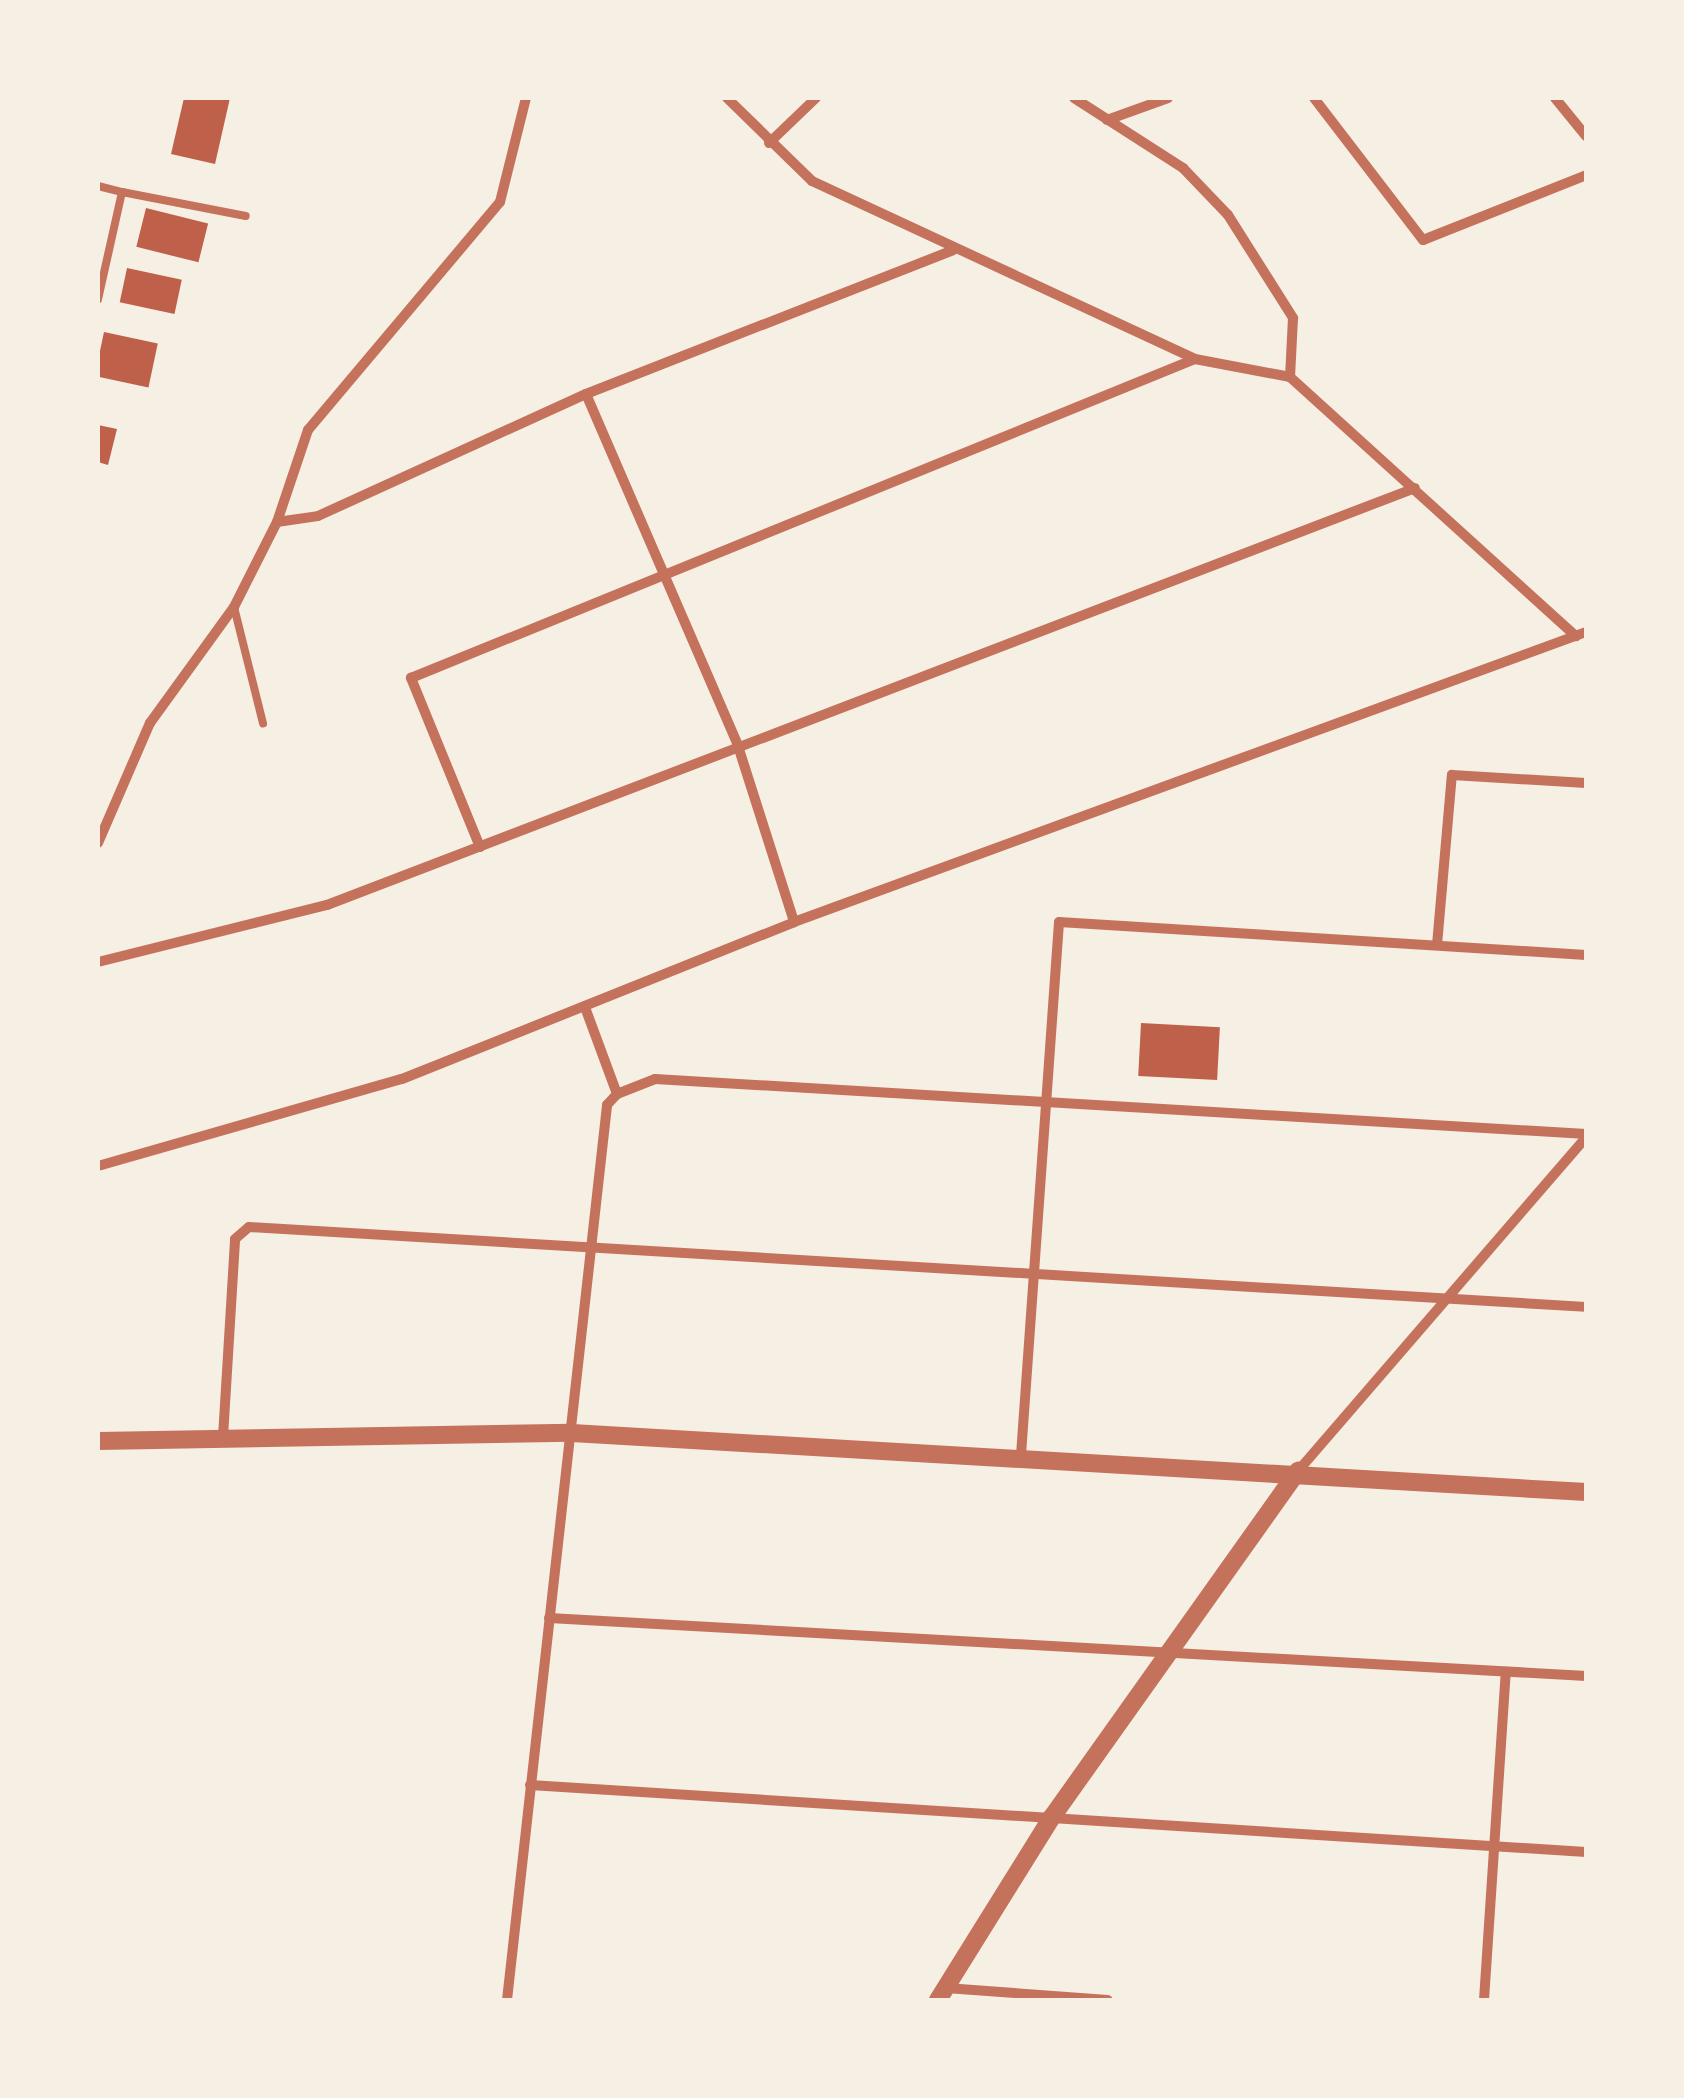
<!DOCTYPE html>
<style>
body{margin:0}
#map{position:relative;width:1684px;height:2098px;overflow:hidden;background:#f6efe4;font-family:"Fira Sans Condensed",sans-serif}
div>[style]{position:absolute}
.building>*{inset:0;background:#bf614a;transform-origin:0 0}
.service>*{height:8px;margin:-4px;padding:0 4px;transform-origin:4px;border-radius:4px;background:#c5725c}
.minor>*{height:10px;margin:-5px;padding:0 5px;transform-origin:5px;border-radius:5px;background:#c5725c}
.tertiary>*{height:18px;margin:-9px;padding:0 9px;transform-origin:9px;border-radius:9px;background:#c5725c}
span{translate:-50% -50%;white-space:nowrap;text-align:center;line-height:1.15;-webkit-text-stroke:8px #f6efe4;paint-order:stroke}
.frame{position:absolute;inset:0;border:100px solid #f6efe4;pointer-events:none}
</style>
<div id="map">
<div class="building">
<div style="clip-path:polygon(184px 98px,230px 98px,215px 164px,171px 154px)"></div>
<div style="left:146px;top:208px;width:64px;height:40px;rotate:14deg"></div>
<div style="left:127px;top:268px;width:56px;height:35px;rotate:12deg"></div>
<div style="left:104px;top:332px;width:55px;height:45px;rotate:12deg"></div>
<div style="clip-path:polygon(98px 425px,117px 429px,108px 465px,98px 462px)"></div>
<div style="left:1141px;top:1023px;width:79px;height:53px;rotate:3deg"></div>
</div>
<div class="service">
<div style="left:98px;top:186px;width:25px;rotate:14deg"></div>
<div style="left:122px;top:192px;width:110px;rotate:102.6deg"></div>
<div style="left:122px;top:192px;width:126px;rotate:11deg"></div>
<div style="left:234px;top:607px;width:120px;rotate:76deg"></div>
</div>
<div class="minor">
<div style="left:727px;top:98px;width:119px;rotate:44.3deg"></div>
<div style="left:812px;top:181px;width:422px;rotate:24.9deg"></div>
<div style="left:1195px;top:359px;width:97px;rotate:10.7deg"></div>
<div style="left:1290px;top:377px;width:386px;rotate:42.2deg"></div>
<div style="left:1074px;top:98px;width:130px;rotate:32.7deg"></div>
<div style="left:1183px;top:168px;width:65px;rotate:46.2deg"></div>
<div style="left:1228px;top:215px;width:122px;rotate:57.7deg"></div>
<div style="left:1293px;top:318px;width:59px;rotate:92.9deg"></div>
<div style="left:1314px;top:98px;width:179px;rotate:52.5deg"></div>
<div style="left:1423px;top:240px;width:175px;rotate:-21.7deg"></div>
<div style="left:1555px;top:98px;width:49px;rotate:50.8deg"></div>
<div style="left:1107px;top:120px;width:65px;rotate:-19.8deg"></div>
<div style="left:769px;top:143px;width:65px;rotate:-43.8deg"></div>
<div style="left:586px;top:394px;width:383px;rotate:66.6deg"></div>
<div style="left:738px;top:746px;width:185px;rotate:72.3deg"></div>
<div style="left:277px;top:522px;width:41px;rotate:-8.3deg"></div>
<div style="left:318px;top:516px;width:294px;rotate:-24.5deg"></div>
<div style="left:586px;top:394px;width:394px;rotate:-21.4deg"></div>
<div style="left:98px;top:843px;width:131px;rotate:-66.6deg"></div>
<div style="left:150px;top:723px;width:143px;rotate:-54.1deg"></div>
<div style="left:234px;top:607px;width:95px;rotate:-63.2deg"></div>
<div style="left:277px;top:522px;width:97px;rotate:-71.4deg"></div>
<div style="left:308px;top:430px;width:298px;rotate:-49.9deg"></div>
<div style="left:500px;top:202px;width:107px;rotate:-76deg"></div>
<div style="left:480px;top:847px;width:183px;rotate:-112.2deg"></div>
<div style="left:411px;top:678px;width:846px;rotate:-22.14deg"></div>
<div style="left:1437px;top:945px;width:171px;rotate:-85deg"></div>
<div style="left:1452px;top:775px;width:134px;rotate:3.4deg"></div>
<div style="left:98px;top:962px;width:236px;rotate:-14deg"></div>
<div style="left:327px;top:905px;width:1165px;rotate:-20.97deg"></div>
<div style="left:586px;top:1010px;width:90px;rotate:69.7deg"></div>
<div style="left:98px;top:1166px;width:316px;rotate:-16deg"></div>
<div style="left:402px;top:1079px;width:422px;rotate:-21.8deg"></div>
<div style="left:794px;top:922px;width:843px;rotate:-20.11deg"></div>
<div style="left:223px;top:1437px;width:198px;rotate:-86.5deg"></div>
<div style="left:235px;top:1239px;width:18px;rotate:-41deg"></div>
<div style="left:249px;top:1227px;width:1339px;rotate:3.42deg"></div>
<div style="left:1021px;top:1455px;width:534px;rotate:-85.92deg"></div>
<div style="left:1059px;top:922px;width:528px;rotate:3.58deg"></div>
<div style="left:1298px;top:1471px;width:441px;rotate:-49.2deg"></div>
<div style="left:549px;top:1618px;width:1039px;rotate:3.2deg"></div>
<div style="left:530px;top:1785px;width:1058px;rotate:3.63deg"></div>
<div style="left:946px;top:1988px;width:162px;rotate:4.2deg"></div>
<div style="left:507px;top:2000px;width:901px;rotate:-83.62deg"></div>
<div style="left:607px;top:1105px;width:15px;rotate:-48deg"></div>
<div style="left:617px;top:1094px;width:41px;rotate:-21.5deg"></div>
<div style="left:655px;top:1079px;width:933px;rotate:3.38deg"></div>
<div style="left:1484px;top:2000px;width:329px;rotate:-86.2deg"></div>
</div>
<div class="tertiary">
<div style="left:98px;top:1441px;width:474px;rotate:-1deg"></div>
<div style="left:572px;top:1433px;width:1016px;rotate:3.33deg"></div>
<div style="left:938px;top:2000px;width:216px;rotate:-58.1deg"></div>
<div style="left:1052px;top:1817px;width:425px;rotate:-54.6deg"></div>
</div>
<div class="frame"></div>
</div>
